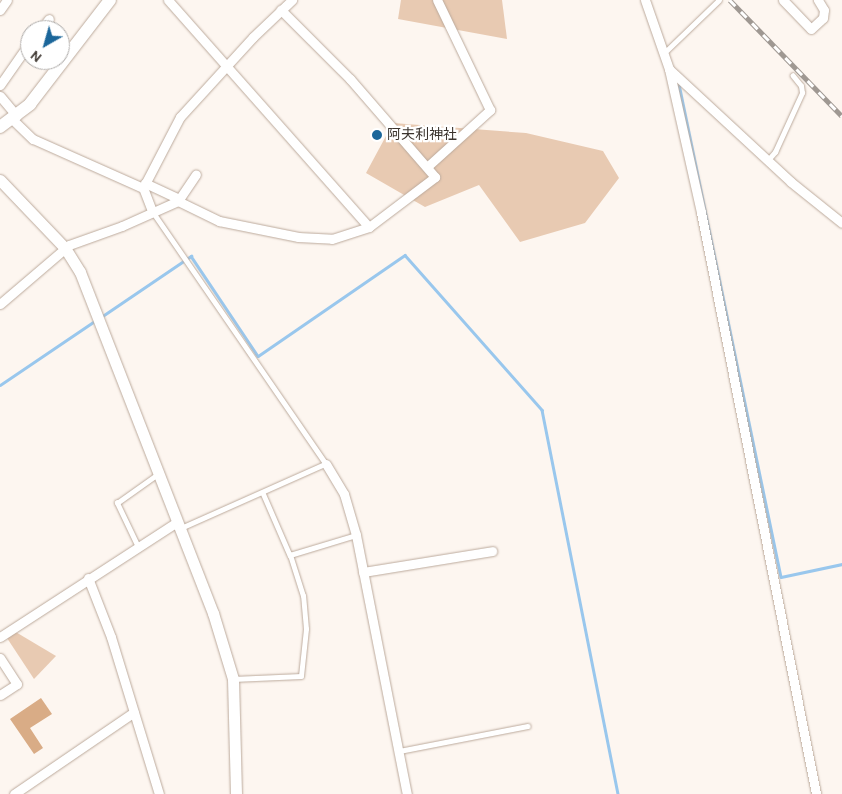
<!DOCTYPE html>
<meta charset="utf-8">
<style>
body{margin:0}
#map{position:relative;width:842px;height:794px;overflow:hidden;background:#fdf6f0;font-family:Karla,"Noto Sans JP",sans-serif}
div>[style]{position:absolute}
.green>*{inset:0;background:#e8cab2}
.stream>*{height:2.5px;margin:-1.25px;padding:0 1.25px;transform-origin:1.25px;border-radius:1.25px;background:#99c7ed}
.building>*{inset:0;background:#d9ac86}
.roads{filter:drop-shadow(0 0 1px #bcaa9c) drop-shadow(0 0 1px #bcaa9c)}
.service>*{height:4.5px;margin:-2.25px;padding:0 2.25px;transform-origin:2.25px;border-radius:2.25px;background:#fff}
.minor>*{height:9px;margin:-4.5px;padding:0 4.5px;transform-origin:4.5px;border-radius:4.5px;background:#fff}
.tertiary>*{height:11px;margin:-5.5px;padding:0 5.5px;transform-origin:5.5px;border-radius:5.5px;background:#fff}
.secondary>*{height:12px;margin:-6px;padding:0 6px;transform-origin:6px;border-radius:6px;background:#fff}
.rail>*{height:4.5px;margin-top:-2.25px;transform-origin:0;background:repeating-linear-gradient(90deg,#fff 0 8px,#9f9892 0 16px);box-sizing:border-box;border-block:1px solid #9f9892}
.dots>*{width:14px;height:14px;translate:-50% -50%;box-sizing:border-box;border:2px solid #fff;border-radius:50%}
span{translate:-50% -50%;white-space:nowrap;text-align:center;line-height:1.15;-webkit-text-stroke:4.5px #fff;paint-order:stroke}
.poi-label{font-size:14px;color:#3a332d}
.left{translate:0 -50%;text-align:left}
.north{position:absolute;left:20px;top:20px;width:50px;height:50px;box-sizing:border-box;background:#fff;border:1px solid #b0adab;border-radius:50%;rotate:218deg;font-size:14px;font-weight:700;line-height:20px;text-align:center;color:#3a332d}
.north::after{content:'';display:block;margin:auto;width:18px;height:22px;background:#1b669a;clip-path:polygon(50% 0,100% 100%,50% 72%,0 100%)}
</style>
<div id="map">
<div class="green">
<div style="clip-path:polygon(401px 0,502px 0,507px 39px,398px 19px)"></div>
<div style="clip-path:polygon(393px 123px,526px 133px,603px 151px,619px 178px,585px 223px,520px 242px,479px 185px,425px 207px,366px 173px)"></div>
<div style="clip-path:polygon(14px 631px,56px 656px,34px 679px,5px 635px)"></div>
</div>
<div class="stream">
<div style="left:679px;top:84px;width:503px;rotate:78.31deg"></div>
<div style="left:781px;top:577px;width:62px;rotate:-12deg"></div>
<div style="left:101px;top:317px;width:109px;rotate:-34.1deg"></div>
<div style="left:191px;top:256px;width:120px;rotate:56.2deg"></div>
<div style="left:258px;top:356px;width:178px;rotate:-34.5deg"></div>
<div style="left:405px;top:255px;width:207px;rotate:48.5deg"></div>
<div style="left:542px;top:410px;width:391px;rotate:78.8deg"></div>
<div style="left:0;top:385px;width:116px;rotate:-34.1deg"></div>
</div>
<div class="building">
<div style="clip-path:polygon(41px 698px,52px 714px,30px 728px,43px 748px,34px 754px,10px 719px)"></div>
</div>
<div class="roads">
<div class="service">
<div style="left:664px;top:53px;width:76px;rotate:-43.9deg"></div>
<div style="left:768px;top:160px;width:11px;rotate:-49deg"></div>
<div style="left:775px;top:152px;width:65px;rotate:-65.4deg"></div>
<div style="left:802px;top:93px;width:7px;rotate:-98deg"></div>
<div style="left:801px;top:86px;width:13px;rotate:-129deg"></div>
<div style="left:153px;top:212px;width:306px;rotate:55.5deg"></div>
<div style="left:326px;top:464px;width:160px;rotate:156deg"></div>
<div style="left:263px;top:493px;width:68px;rotate:66.5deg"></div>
<div style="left:138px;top:547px;width:49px;rotate:-115.5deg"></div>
<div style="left:117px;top:503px;width:50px;rotate:-35.3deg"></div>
<div style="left:233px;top:679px;width:68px;rotate:-2.5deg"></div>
<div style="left:301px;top:676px;width:47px;rotate:-83.9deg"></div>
<div style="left:306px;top:629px;width:33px;rotate:-95deg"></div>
<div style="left:303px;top:596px;width:43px;rotate:-107.6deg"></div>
<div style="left:290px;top:555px;width:69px;rotate:-16.9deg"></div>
<div style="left:399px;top:751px;width:131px;rotate:-11deg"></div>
</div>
<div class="minor">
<div style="left:168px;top:0;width:303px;rotate:48.5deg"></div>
<div style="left:645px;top:0;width:73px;rotate:70.8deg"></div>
<div style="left:669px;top:69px;width:147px;rotate:77.4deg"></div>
<div style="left:701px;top:212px;width:593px;rotate:78.82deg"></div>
<div style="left:783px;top:0;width:40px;rotate:46deg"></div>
<div style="left:811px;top:29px;width:16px;rotate:-43deg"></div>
<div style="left:823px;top:18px;width:8px;rotate:-83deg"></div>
<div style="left:824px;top:10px;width:12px;rotate:-121deg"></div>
<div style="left:0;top:10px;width:12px;rotate:-55deg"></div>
<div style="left:40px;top:30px;width:14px;rotate:-51deg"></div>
<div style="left:669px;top:69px;width:166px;rotate:42.8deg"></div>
<div style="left:791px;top:182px;width:65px;rotate:38.8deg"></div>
<div style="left:0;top:85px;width:52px;rotate:-55.1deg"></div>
<div style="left:0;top:96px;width:26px;rotate:50deg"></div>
<div style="left:12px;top:119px;width:29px;rotate:44deg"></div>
<div style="left:33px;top:139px;width:120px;rotate:24deg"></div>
<div style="left:428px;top:166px;width:84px;rotate:-42.1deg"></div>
<div style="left:490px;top:110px;width:122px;rotate:-115.7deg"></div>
<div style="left:145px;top:183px;width:38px;rotate:25deg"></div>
<div style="left:178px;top:201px;width:32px;rotate:-56deg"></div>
<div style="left:152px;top:211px;width:25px;rotate:-111deg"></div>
<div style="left:143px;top:188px;width:80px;rotate:-62.5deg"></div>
<div style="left:180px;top:117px;width:108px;rotate:-47.6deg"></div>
<div style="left:253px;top:37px;width:54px;rotate:-43.5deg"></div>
<div style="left:0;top:304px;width:91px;rotate:-40.5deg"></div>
<div style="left:69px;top:245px;width:56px;rotate:-19.7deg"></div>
<div style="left:122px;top:226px;width:61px;rotate:-24.1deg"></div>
<div style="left:178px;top:201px;width:46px;rotate:26deg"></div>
<div style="left:219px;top:221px;width:81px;rotate:11.4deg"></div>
<div style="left:298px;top:237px;width:34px;rotate:3deg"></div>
<div style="left:332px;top:239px;width:39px;rotate:-18deg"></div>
<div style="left:369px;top:227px;width:83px;rotate:-37.1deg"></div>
<div style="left:435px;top:177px;width:130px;rotate:-130.9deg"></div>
<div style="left:350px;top:79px;width:98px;rotate:-135deg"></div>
<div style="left:326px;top:464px;width:35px;rotate:59deg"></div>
<div style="left:344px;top:494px;width:43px;rotate:73.7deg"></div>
<div style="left:356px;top:535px;width:264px;rotate:78.9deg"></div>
<div style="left:363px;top:572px;width:131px;rotate:-9.2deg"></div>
<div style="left:88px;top:578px;width:63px;rotate:68.7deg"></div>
<div style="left:111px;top:637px;width:164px;rotate:73deg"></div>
<div style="left:0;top:637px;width:211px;rotate:-33deg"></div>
<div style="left:0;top:658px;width:31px;rotate:57deg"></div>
<div style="left:17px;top:684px;width:20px;rotate:147deg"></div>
<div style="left:14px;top:794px;width:145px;rotate:-34.3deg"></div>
</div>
<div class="tertiary">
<div style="left:0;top:180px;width:94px;rotate:46.3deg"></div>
<div style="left:65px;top:248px;width:28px;rotate:58deg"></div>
<div style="left:80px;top:272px;width:366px;rotate:68.7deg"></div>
<div style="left:213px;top:613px;width:69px;rotate:73.1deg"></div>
<div style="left:233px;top:679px;width:115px;rotate:88.5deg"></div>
</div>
<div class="secondary">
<div style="left:0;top:127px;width:38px;rotate:-37deg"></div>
<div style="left:30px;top:104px;width:131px;rotate:-52.4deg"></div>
</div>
</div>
<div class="rail">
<div style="left:730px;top:0;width:161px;rotate:46deg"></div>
</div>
<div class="dots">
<div style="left:377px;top:135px;background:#1b669a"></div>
</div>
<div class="poi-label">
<span class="left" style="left:387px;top:135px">阿夫利神社</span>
</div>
<div class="north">N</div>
</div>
